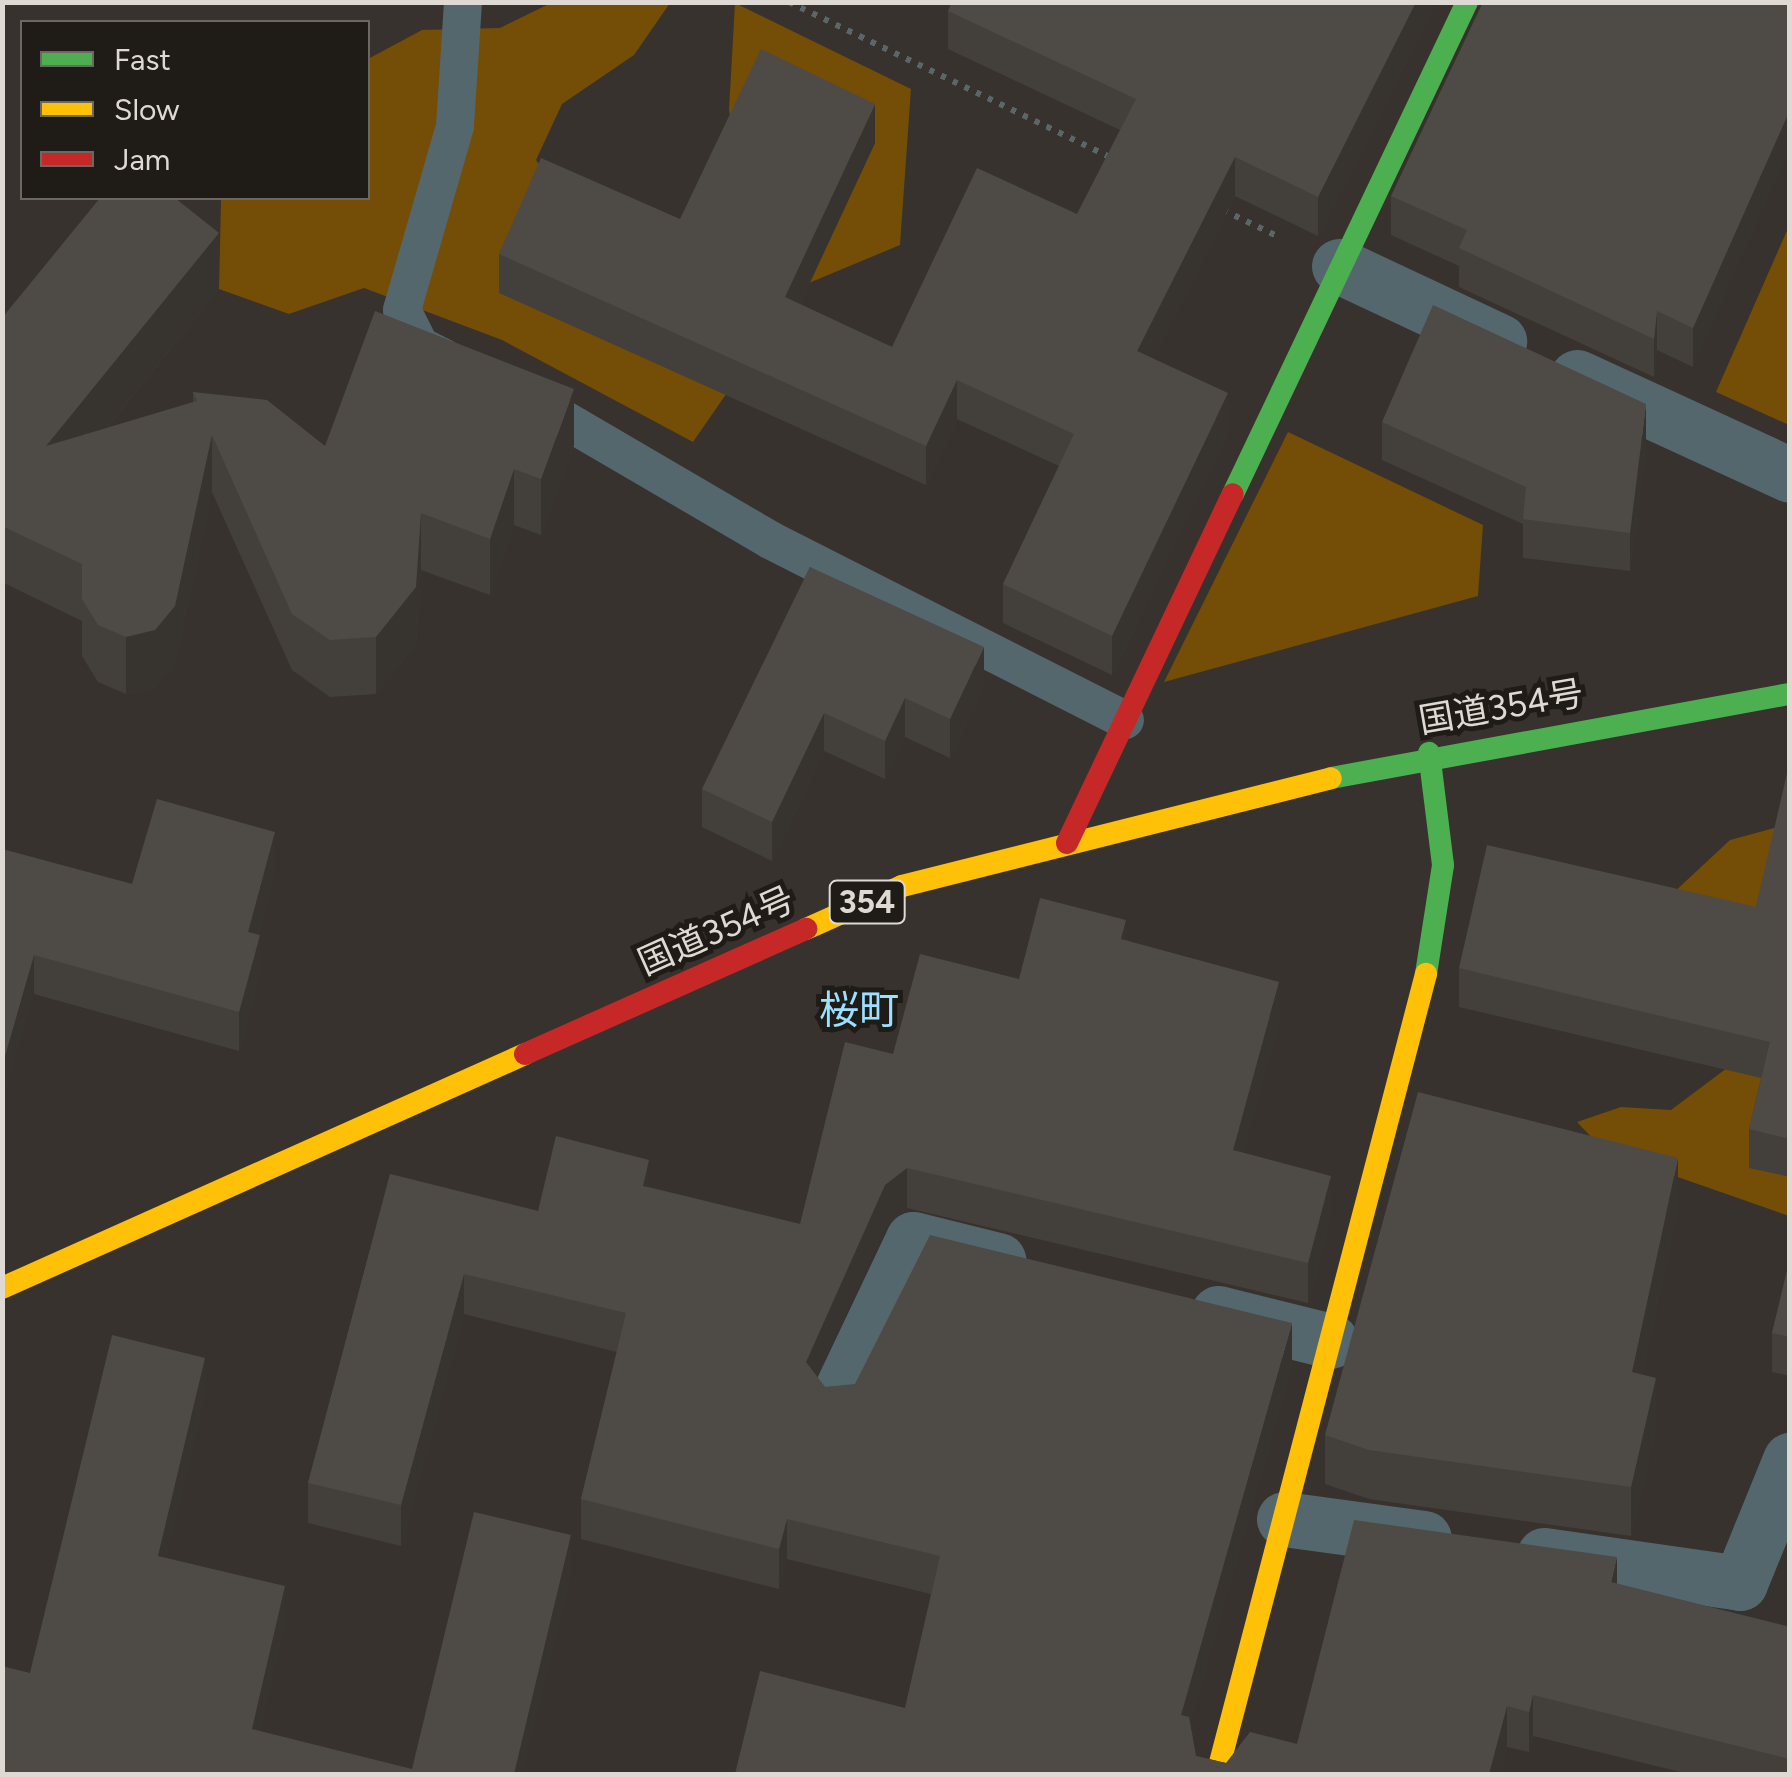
<!DOCTYPE html>
<meta charset="utf-8">
<style>
body{margin:0}
#map{position:relative;width:1792px;height:1777px;overflow:hidden;background:#37322d;font-family:Figtree,"Noto Sans JP",sans-serif}
div>[style]{position:absolute}
.green>*{inset:0;background:#744d06}
.path>*{height:6px;margin-top:-3px;transform-origin:0;background:repeating-linear-gradient(90deg,#5b6669 0 5px,transparent 0 13px)}
.lane>*{height:38px;margin:-19px;padding:0 19px;transform-origin:19px;border-radius:19px;background:#54676d}
.street>*{height:55px;margin:-27.5px;padding:0 27.5px;transform-origin:27.5px;border-radius:27.5px;background:#54676d}
.fast>*{height:22px;margin:-11px;padding:0 11px;transform-origin:11px;border-radius:11px;background:#4caf50}
.slow>*{height:22px;margin:-11px;padding:0 11px;transform-origin:11px;border-radius:11px;background:#ffc107}
.jam>*{height:22px;margin:-11px;padding:0 11px;transform-origin:11px;border-radius:11px;background:#c62828}
.wall>*{inset:0;background:#43403b}
.shaded-wall>*{inset:0;background:#373430}
.building>*{inset:0;background:#4e4a45}
span{translate:-50% -50%;white-space:nowrap;text-align:center;line-height:1.15;-webkit-text-stroke:10px #1f1c17;paint-order:stroke}
.shield-label span{padding:2px 8px;background:#1f1c17;border:2px solid;border-radius:8px;-webkit-text-stroke-width:0}
.shield-label{font-size:32px;color:#ded9d3;font-weight:700}
.street-label{font-size:35px;color:#ded9d3}
.quarter-label{font-size:40px;color:#9ce0ff}
.frame{position:absolute;inset:0;border:5px solid #ded9d3;pointer-events:none}
.legend{position:absolute;left:20px;top:20px;width:350px;height:180px;box-sizing:border-box;background:#1f1c17;border:2px solid #6b6862;margin:0;padding:12px 18px;list-style:none;font-size:30px;color:#ded9d3}
.legend li{display:flex;align-items:center;gap:20px;height:50px}
.legend b{width:50px;border:2px solid #6b6862}
</style>
<div id="map">
<div class="green">
<div style="clip-path:polygon(551px 3px,670px 3px,634px 55px,562px 104px,536px 160px,576px 213px,657px 254px,742px 185px,729px 110px,735px 3px,911px 89px,900px 245px,761px 303px,731px 387px,693px 442px,502px 340px,364px 288px,289px 314px,219px 289px,221px 200px,210px 198px,368px 198px,368px 59px,422px 30px,500px 28px)"></div>
<div style="clip-path:polygon(1789px 226px,1789px 425px,1716px 392px)"></div>
<div style="clip-path:polygon(1288px 432px,1483px 525px,1478px 596px,1164px 682px)"></div>
<div style="clip-path:polygon(1789px 824px,1789px 1216px,1672px 1175px,1595px 1141px,1577px 1122px,1621px 1107px,1671px 1110px,1743px 1056px,1657px 908px,1730px 840px)"></div>
</div>
<div class="path">
<div style="left:789px;top:2px;width:359px;rotate:25.8deg"></div>
<div style="left:1223px;top:210px;width:62px;rotate:25.7deg"></div>
</div>
<div class="lane">
<div style="left:444px;top:358px;width:27px;rotate:-153deg"></div>
<div style="left:420px;top:346px;width:40px;rotate:-116.6deg"></div>
<div style="left:402px;top:310px;width:191px;rotate:-73.9deg"></div>
<div style="left:455px;top:126px;width:124px;rotate:-86.3deg"></div>
<div style="left:529px;top:399px;width:279px;rotate:30.3deg"></div>
<div style="left:770px;top:540px;width:398px;rotate:26.9deg"></div>
</div>
<div class="street">
<div style="left:1339px;top:266px;width:177px;rotate:25.1deg"></div>
<div style="left:1577px;top:377px;width:234px;rotate:24.7deg"></div>
<div style="left:1218px;top:1313px;width:116px;rotate:13.9deg"></div>
<div style="left:837px;top:1399px;width:177px;rotate:-64.6deg"></div>
<div style="left:913px;top:1239px;width:88px;rotate:13.9deg"></div>
<div style="left:1284px;top:1519px;width:141px;rotate:7.7deg"></div>
<div style="left:1544px;top:1555px;width:198px;rotate:8.1deg"></div>
<div style="left:1740px;top:1583px;width:133px;rotate:-67.9deg"></div>
</div>
<div class="fast">
<div style="left:1233px;top:494px;width:545px;rotate:-64.56deg"></div>
<div style="left:1331px;top:778px;width:467px;rotate:-10.4deg"></div>
<div style="left:1426px;top:974px;width:110px;rotate:-81.1deg"></div>
<div style="left:1443px;top:865px;width:113px;rotate:-97.1deg"></div>
</div>
<div class="slow">
<div style="left:806px;top:929px;width:105px;rotate:-24.1deg"></div>
<div style="left:902px;top:886px;width:442px;rotate:-14.1deg"></div>
<div style="left:2px;top:1288px;width:573px;rotate:-24.1deg"></div>
<div style="left:1217px;top:1774px;width:827px;rotate:-75.36deg"></div>
</div>
<div class="jam">
<div style="left:1067px;top:843px;width:386px;rotate:-64.6deg"></div>
<div style="left:525px;top:1054px;width:308px;rotate:-24deg"></div>
</div>
<div class="wall">
<div style="clip-path:polygon(952px 2px,1436px 2px,1318px 236px,1235px 196px,1153px 358px,1228px 432px,1112px 675px,1003px 623px,1003px 584px,1059px 466px,957px 419px,926px 485px,499px 293px,499px 254px,680px 219px,875px 143px,800px 304px,892px 347px,1077px 214px,1120px 130px,948px 49px,948px 11px)"></div>
<div style="clip-path:polygon(1790px 2px,1693px 367px,1657px 350px,1654px 377px,1459px 287px,1459px 266px,1391px 235px,1391px 196px)"></div>
<div style="clip-path:polygon(219px 289px,107px 428px,193px 402px,193px 392px,325px 446px,574px 445px,541px 535px,514px 525px,490px 595px,421px 570px,416px 644px,376px 694px,330px 697px,292px 670px,212px 492px,175px 663px,155px 687px,126px 694px,98px 682px,82px 656px,82px 621px,2px 582px,2px 318px)"></div>
<div style="clip-path:polygon(1382px 422px,1646px 443px,1630px 571px,1523px 558px,1523px 524px,1382px 460px)"></div>
<div style="clip-path:polygon(810px 567px,984px 686px,950px 758px,905px 737px,885px 779px,824px 751px,772px 861px,702px 827px,702px 789px)"></div>
<div style="clip-path:polygon(1790px 769px,1790px 1177px,1749px 1168px,1749px 1129px,1761px 1078px,1459px 1007px,1459px 968px,1756px 907px)"></div>
<div style="clip-path:polygon(2px 849px,132px 884px,275px 871px,258px 934px,260px 974px,239px 1051px,34px 994px)"></div>
<div style="clip-path:polygon(1126px 940px,1279px 1022px,1243px 1153px,1331px 1217px,1308px 1303px,907px 1208px,885px 1226px,817px 1377px,825px 1387px,1292px 1364px,1190px 1723px,1196px 1756px,1226px 1763px,1297px 1744px,1617px 1584px,1790px 1627px,1790px 1774px,1689px 1774px,1533px 1736px,1529px 1752px,1507px 1747px,1500px 1774px,735px 1774px,905px 1708px,931px 1594px,787px 1559px,779px 1589px,581px 1539px,581px 1499px,617px 1352px,464px 1314px,401px 1546px,308px 1523px,308px 1483px,390px 1174px,538px 1211px,649px 1187px,800px 1224px,893px 1054px,1019px 979px)"></div>
<div style="clip-path:polygon(1678px 1207px,1642px 1375px,1656px 1427px,1631px 1536px,1369px 1499px,1325px 1484px,1325px 1435px)"></div>
<div style="clip-path:polygon(1790px 1258px,1790px 1376px,1772px 1372px,1772px 1333px)"></div>
</div>
<div class="shaded-wall">
<div style="clip-path:polygon(1416px 2px,1436px 2px,1318px 236px,1318px 197px)"></div>
<div style="clip-path:polygon(875px 104px,875px 143px,785px 336px,785px 297px)"></div>
<div style="clip-path:polygon(1790px 110px,1790px 148px,1693px 367px,1693px 328px)"></div>
<div style="clip-path:polygon(1235px 157px,1235px 196px,1137px 390px,1137px 351px)"></div>
<div style="clip-path:polygon(219px 233px,219px 289px,46px 503px,46px 446px)"></div>
<div style="clip-path:polygon(1657px 311px,1657px 350px,1654px 377px,1654px 339px)"></div>
<div style="clip-path:polygon(957px 380px,957px 419px,926px 485px,926px 446px)"></div>
<div style="clip-path:polygon(574px 389px,574px 445px,541px 535px,541px 479px)"></div>
<div style="clip-path:polygon(1228px 393px,1228px 432px,1112px 675px,1112px 636px)"></div>
<div style="clip-path:polygon(1646px 404px,1646px 443px,1630px 571px,1630px 533px)"></div>
<div style="clip-path:polygon(212px 435px,212px 492px,175px 663px,155px 687px,126px 694px,126px 637px)"></div>
<div style="clip-path:polygon(514px 469px,514px 525px,490px 595px,490px 539px)"></div>
<div style="clip-path:polygon(421px 513px,421px 570px,416px 644px,376px 694px,376px 637px)"></div>
<div style="clip-path:polygon(984px 647px,984px 686px,950px 758px,950px 719px)"></div>
<div style="clip-path:polygon(905px 698px,905px 737px,885px 779px,885px 741px)"></div>
<div style="clip-path:polygon(824px 713px,824px 751px,772px 861px,772px 822px)"></div>
<div style="clip-path:polygon(275px 832px,275px 871px,248px 970px,248px 932px)"></div>
<div style="clip-path:polygon(1126px 920px,1126px 961px,1121px 939px)"></div>
<div style="clip-path:polygon(260px 935px,260px 974px,239px 1051px,239px 1012px)"></div>
<div style="clip-path:polygon(34px 955px,34px 994px,2px 1106px,2px 1067px)"></div>
<div style="clip-path:polygon(1279px 982px,1279px 1022px,1233px 1191px,1233px 1150px)"></div>
<div style="clip-path:polygon(1678px 1158px,1678px 1207px,1632px 1421px,1632px 1372px)"></div>
<div style="clip-path:polygon(649px 1160px,649px 1200px,643px 1186px)"></div>
<div style="clip-path:polygon(907px 1168px,907px 1208px,885px 1226px,806px 1402px,806px 1362px,885px 1185px)"></div>
<div style="clip-path:polygon(1331px 1176px,1331px 1217px,1308px 1303px,1308px 1263px)"></div>
<div style="clip-path:polygon(464px 1274px,464px 1314px,401px 1546px,401px 1505px)"></div>
<div style="clip-path:polygon(1292px 1323px,1292px 1364px,1181px 1755px,1181px 1715px)"></div>
<div style="clip-path:polygon(205px 1358px,205px 1399px,158px 1596px,158px 1556px)"></div>
<div style="clip-path:polygon(1656px 1378px,1656px 1427px,1631px 1536px,1631px 1487px)"></div>
<div style="clip-path:polygon(787px 1519px,787px 1559px,779px 1589px,779px 1549px)"></div>
<div style="clip-path:polygon(571px 1535px,571px 1576px,523px 1774px,514px 1774px)"></div>
<div style="clip-path:polygon(1617px 1557px,1617px 1597px,1611px 1582px)"></div>
<div style="clip-path:polygon(285px 1586px,285px 1626px,252px 1769px,252px 1729px)"></div>
<div style="clip-path:polygon(1533px 1695px,1533px 1736px,1529px 1752px,1529px 1712px)"></div>
<div style="clip-path:polygon(1507px 1706px,1507px 1747px,1500px 1774px,1489px 1774px)"></div>
</div>
<div class="building">
<div style="clip-path:polygon(952px 2px,1416px 2px,1318px 197px,1235px 157px,1137px 351px,1228px 393px,1112px 636px,1003px 584px,1074px 434px,957px 380px,926px 446px,499px 254px,541px 158px,680px 219px,761px 49px,875px 104px,785px 297px,892px 347px,977px 168px,1077px 214px,1136px 99px,948px 11px)"></div>
<div style="clip-path:polygon(1483px 2px,1790px 2px,1790px 110px,1693px 328px,1657px 311px,1654px 339px,1459px 248px,1467px 230px,1391px 196px)"></div>
<div style="clip-path:polygon(100px 198px,175px 198px,219px 233px,46px 446px,197px 401px,193px 392px,267px 400px,325px 446px,375px 311px,574px 389px,541px 479px,514px 469px,490px 539px,421px 513px,416px 587px,376px 637px,330px 640px,292px 614px,212px 435px,175px 606px,155px 630px,126px 637px,98px 625px,82px 599px,82px 564px,2px 526px,2px 318px)"></div>
<div style="clip-path:polygon(1433px 305px,1646px 404px,1630px 533px,1523px 519px,1526px 487px,1382px 422px)"></div>
<div style="clip-path:polygon(810px 567px,984px 647px,950px 719px,905px 698px,885px 741px,824px 713px,772px 822px,702px 789px)"></div>
<div style="clip-path:polygon(1788px 769px,1790px 769px,1790px 1139px,1749px 1129px,1770px 1042px,1459px 968px,1487px 845px,1756px 907px)"></div>
<div style="clip-path:polygon(157px 799px,275px 832px,248px 932px,260px 935px,239px 1012px,34px 955px,2px 1067px,2px 849px,132px 884px)"></div>
<div style="clip-path:polygon(1040px 898px,1126px 920px,1121px 939px,1279px 982px,1233px 1150px,1331px 1176px,1308px 1263px,907px 1168px,885px 1185px,806px 1362px,825px 1387px,855px 1384px,930px 1235px,1292px 1323px,1181px 1715px,1189px 1717px,1196px 1756px,1226px 1763px,1250px 1732px,1297px 1744px,1354px 1520px,1617px 1557px,1611px 1582px,1790px 1627px,1790px 1759px,1533px 1695px,1529px 1712px,1507px 1706px,1489px 1774px,735px 1774px,760px 1671px,905px 1708px,940px 1556px,787px 1519px,779px 1549px,581px 1499px,626px 1313px,464px 1274px,401px 1505px,308px 1483px,390px 1174px,538px 1211px,556px 1136px,649px 1160px,643px 1186px,800px 1224px,845px 1042px,893px 1054px,920px 954px,1019px 979px)"></div>
<div style="clip-path:polygon(1418px 1092px,1678px 1158px,1632px 1372px,1656px 1378px,1631px 1487px,1369px 1450px,1325px 1435px)"></div>
<div style="clip-path:polygon(1790px 1258px,1790px 1337px,1772px 1333px)"></div>
<div style="clip-path:polygon(112px 1335px,205px 1358px,158px 1556px,285px 1586px,252px 1729px,412px 1769px,474px 1512px,571px 1535px,514px 1774px,2px 1774px,2px 1666px,30px 1673px)"></div>
</div>
<div class="shield-label">
<span style="left:867px;top:902px">354</span>
</div>
<div class="street-label">
<span style="left:1501px;top:707px;rotate:-10deg">国道354号</span>
<span style="left:716px;top:931px;rotate:-24deg">国道354号</span>
</div>
<div class="quarter-label">
<span style="left:859px;top:1010px">桜町</span>
</div>
<div class="frame"></div>
<ul class="legend">
<li><b style="height:12px;background:#4caf50"></b>Fast</li>
<li><b style="height:12px;background:#ffc107"></b>Slow</li>
<li><b style="height:12px;background:#c62828"></b>Jam</li>
</ul>
</div>
